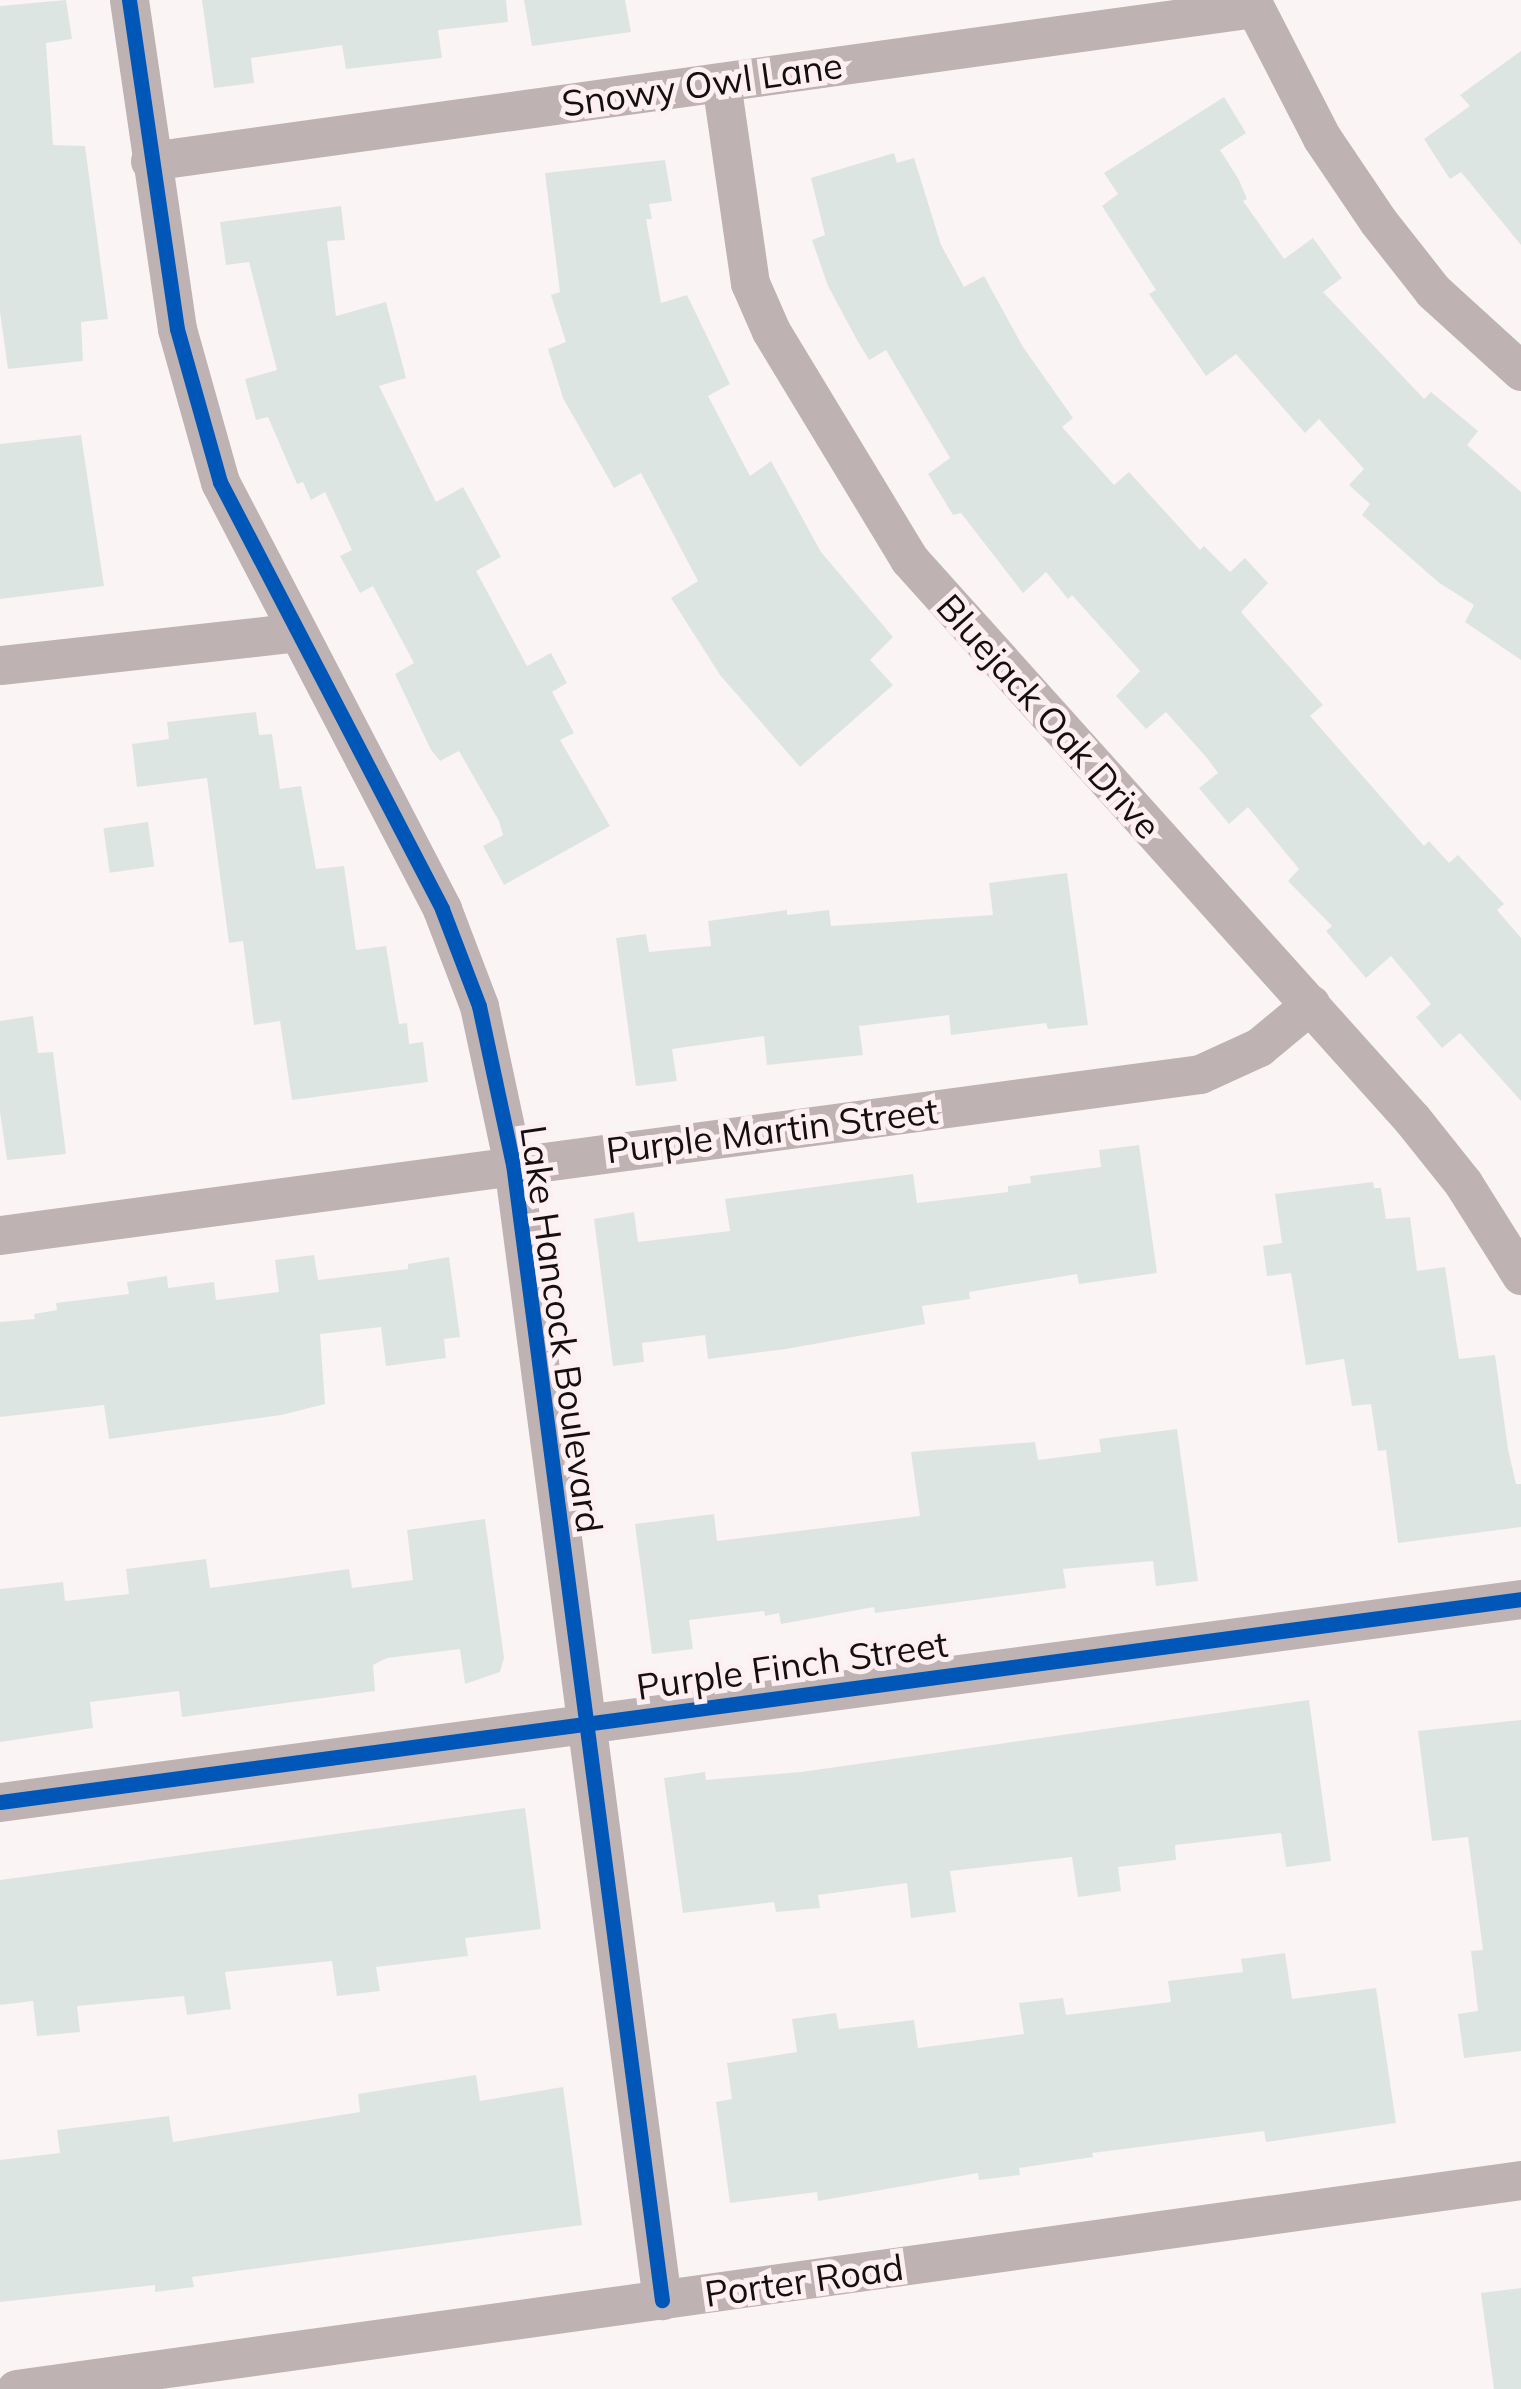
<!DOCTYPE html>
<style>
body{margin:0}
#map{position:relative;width:1521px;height:2389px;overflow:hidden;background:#faf4f4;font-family:Mulish,sans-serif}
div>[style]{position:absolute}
.building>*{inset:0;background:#dde5e3;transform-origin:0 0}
.minor>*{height:39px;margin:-19.5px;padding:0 19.5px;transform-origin:19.5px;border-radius:19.5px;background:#beb2b3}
.cycleway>*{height:15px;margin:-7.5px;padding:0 7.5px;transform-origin:7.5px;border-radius:7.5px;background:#0057b8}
span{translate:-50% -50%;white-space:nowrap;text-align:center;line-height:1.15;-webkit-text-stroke:10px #fef0f2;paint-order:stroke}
.street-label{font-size:36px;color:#160f10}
</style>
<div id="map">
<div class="building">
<div style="clip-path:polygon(66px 0,72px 39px,46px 43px,53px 145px,85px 146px,108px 319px,81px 322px,83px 361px,8px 369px,0 312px,0 6px)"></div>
<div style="clip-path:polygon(202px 0,506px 0,508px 22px,438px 30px,442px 58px,346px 69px,342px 45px,251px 58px,254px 83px,214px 88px)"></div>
<div style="clip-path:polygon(524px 0,625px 0,631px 32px,532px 46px)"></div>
<div style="clip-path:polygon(1521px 51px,1521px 245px,1461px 172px,1450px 179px,1424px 139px,1470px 106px,1460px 95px)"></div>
<div style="clip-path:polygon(1224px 97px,1246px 133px,1220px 150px,1239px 180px,1247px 199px,1243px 201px,1284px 259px,1313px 238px,1342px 278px,1323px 292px,1424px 399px,1431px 392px,1478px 431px,1467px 445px,1521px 492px,1521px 660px,1465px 622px,1474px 605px,1438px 582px,1362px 515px,1370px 504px,1349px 485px,1364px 469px,1319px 419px,1305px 433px,1236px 354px,1206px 376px,1149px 294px,1156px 290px,1102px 206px,1118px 194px,1104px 173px)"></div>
<div style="clip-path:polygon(894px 153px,897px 163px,914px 158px,941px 245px,964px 287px,984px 276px,1023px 347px,1073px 418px,1062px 427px,1114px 485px,1129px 472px,1200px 550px,1204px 546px,1230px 572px,1245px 558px,1268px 583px,1241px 612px,1323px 705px,1310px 716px,1424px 846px,1429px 841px,1449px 863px,1458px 855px,1504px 904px,1497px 910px,1521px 938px,1521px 1101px,1460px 1033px,1442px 1048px,1416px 1017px,1431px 1004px,1391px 956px,1366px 978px,1326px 931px,1332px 926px,1288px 881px,1299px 869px,1248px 807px,1229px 824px,1199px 788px,1218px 773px,1207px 758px,1166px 712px,1146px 729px,1116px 696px,1140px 671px,1072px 595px,1068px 599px,1046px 572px,1023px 593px,961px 513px,953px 515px,928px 474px,950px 458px,886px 350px,869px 360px,857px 340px,828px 286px,812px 240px,825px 235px,811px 178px)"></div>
<div style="clip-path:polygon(665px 160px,672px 201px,649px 204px,652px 219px,646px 219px,661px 303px,687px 295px,730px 384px,708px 396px,750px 476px,771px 461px,821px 552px,893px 637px,870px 660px,893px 685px,800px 767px,720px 675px,671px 598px,698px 581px,641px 473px,614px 488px,563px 398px,548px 349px,566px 342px,551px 295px,560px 292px,545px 173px)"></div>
<div style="clip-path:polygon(341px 206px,345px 240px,327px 241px,336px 316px,386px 302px,406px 378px,379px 386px,436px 502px,463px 487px,501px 557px,476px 571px,527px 666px,551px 653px,567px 683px,552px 692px,574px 733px,560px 740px,610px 826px,504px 885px,483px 846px,503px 835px,499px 821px,459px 751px,440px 761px,431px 750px,395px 674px,414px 663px,373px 586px,360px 593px,340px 556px,352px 550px,325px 492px,311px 500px,303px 482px,297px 484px,268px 417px,256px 420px,245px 379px,277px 370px,249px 262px,226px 265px,220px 222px)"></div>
<div style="clip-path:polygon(81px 435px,104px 586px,0 599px,0 444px)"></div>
<div style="clip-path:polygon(256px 712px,259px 735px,272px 734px,280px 789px,301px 786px,316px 869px,344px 866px,356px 950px,386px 946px,399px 1024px,407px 1023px,409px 1044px,423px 1042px,428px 1082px,292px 1100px,280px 1021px,254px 1025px,243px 941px,229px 943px,207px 778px,137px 787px,132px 744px,169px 739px,167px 722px)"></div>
<div style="left:148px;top:822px;width:45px;height:45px;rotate:82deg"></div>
<div style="clip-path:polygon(1067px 873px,1088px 1025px,1048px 1029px,1046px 1023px,951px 1035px,949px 1015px,859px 1026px,863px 1055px,767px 1065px,764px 1036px,672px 1049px,677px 1081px,636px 1086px,616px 938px,646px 934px,649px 952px,711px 946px,708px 921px,787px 910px,787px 915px,829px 910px,831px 926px,993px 915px,989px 883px)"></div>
<div style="clip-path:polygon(33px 1016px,38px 1053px,53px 1052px,66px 1154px,7px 1160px,0 1112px,0 1021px)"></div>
<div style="clip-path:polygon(1139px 1145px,1157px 1273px,1079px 1284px,1077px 1274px,969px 1292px,970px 1299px,922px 1306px,925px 1324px,786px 1349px,708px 1359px,705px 1335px,642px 1343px,644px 1362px,613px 1366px,594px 1219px,634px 1212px,638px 1242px,730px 1231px,725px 1199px,913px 1174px,917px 1203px,1008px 1192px,1008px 1186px,1031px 1183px,1030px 1176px,1101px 1167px,1099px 1150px)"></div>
<div style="clip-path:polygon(1373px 1182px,1374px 1188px,1381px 1188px,1386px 1219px,1410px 1217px,1417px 1271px,1445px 1267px,1459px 1359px,1495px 1355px,1508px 1449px,1516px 1484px,1521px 1484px,1521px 1527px,1398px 1543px,1386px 1450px,1378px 1451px,1371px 1404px,1352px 1406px,1344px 1359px,1306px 1365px,1291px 1273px,1267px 1276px,1263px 1246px,1282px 1243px,1275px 1194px)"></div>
<div style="clip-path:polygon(314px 1255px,318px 1280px,408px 1269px,408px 1264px,449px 1257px,460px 1337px,444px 1339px,446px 1358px,386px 1366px,381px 1327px,320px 1334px,325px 1404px,281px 1415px,109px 1439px,104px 1405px,0 1417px,0 1322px,35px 1319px,34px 1314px,57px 1310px,56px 1303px,129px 1294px,127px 1282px,167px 1276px,168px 1288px,214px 1282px,216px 1300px,279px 1292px,275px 1260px)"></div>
<div style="clip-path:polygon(1177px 1429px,1198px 1581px,1156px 1586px,1153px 1561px,1063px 1569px,1066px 1588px,875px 1613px,874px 1607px,781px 1624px,779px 1613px,765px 1616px,764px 1611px,689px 1620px,693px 1649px,652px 1654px,635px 1524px,714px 1514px,717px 1541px,920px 1516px,911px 1452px,1035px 1442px,1038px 1460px,1101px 1452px,1099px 1439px)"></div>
<div style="clip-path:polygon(485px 1519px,504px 1658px,500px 1672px,465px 1684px,460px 1649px,387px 1658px,373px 1665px,375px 1691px,182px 1717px,179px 1691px,90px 1702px,93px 1728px,0 1742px,0 1589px,63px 1582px,65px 1601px,129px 1594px,126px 1569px,206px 1559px,210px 1588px,349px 1569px,352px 1588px,413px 1580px,407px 1530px)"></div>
<div style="clip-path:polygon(1309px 1700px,1331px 1861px,1286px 1867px,1281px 1833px,1175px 1845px,1176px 1860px,1118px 1867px,1121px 1891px,1078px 1897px,1072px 1857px,950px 1871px,956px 1912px,911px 1918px,907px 1883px,818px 1895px,820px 1908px,776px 1912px,774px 1902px,683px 1913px,664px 1778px,705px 1772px,706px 1780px,801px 1772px)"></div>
<div style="clip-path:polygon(1521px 1720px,1521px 2051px,1464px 2058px,1458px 2014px,1478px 2011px,1471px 1951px,1483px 1950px,1468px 1837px,1432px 1841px,1418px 1731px)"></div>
<div style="clip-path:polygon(525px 1808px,541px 1929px,465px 1938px,468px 1956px,376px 1967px,380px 1991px,337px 1996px,332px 1961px,225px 1972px,231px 2009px,187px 2015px,184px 1996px,77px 2006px,80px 2032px,37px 2036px,33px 2001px,0 2005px,0 1880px)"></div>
<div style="clip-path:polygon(1285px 1953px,1292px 1999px,1376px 1988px,1396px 2123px,1266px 2142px,1264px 2131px,1092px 2153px,1093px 2157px,1019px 2168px,1020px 2175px,979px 2180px,978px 2173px,818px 2201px,817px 2192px,730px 2203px,716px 2102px,732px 2099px,727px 2063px,797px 2052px,792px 2019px,836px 2013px,839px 2029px,914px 2020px,918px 2048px,1024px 2034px,1019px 2003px,1063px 1998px,1066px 2015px,1171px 2002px,1168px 1981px,1243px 1972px,1241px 1959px)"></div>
<div style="clip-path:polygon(476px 2075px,480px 2101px,563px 2087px,582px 2225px,192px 2277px,194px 2287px,155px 2292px,155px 2285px,0 2302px,0 2160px,60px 2153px,57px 2130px,169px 2116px,173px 2142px,360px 2112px,358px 2094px)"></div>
<div style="clip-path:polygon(1521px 2288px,1521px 2389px,1494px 2389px,1481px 2293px)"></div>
</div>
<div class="minor">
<div style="left:129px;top:0;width:332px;rotate:81.7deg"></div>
<div style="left:177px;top:329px;width:159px;rotate:74.3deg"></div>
<div style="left:220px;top:482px;width:481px;rotate:62.5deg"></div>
<div style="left:442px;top:909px;width:104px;rotate:69.1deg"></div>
<div style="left:479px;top:1006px;width:162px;rotate:77.9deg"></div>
<div style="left:513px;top:1164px;width:1146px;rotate:82.53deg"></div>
<div style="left:1251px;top:0;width:155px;rotate:62.8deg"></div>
<div style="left:1322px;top:138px;width:100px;rotate:56deg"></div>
<div style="left:1378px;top:221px;width:89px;rotate:51.8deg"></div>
<div style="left:1433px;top:291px;width:119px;rotate:42.3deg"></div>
<div style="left:721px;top:82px;width:203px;rotate:81.8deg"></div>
<div style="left:750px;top:283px;width:52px;rotate:66.4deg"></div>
<div style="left:771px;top:331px;width:267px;rotate:58.8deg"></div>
<div style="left:909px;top:559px;width:753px;rotate:48.07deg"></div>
<div style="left:1412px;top:1119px;width:82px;rotate:51.4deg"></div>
<div style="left:1463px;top:1183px;width:109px;rotate:57.8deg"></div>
<div style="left:150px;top:161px;width:1115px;rotate:-7.89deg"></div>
<div style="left:0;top:665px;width:299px;rotate:-6.3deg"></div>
<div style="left:0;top:1235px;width:1211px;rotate:-7.64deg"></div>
<div style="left:1200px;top:1074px;width:65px;rotate:-24.6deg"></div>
<div style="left:1259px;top:1047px;width:67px;rotate:-39.6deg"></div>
<div style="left:0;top:1802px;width:1534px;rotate:-7.6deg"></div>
<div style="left:16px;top:2389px;width:1519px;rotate:-7.91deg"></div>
</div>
<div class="cycleway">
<div style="left:129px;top:0;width:332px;rotate:81.7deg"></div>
<div style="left:177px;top:329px;width:159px;rotate:74.3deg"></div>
<div style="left:220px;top:482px;width:481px;rotate:62.5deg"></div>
<div style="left:442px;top:909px;width:104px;rotate:69.1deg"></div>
<div style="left:479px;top:1006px;width:162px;rotate:77.9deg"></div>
<div style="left:513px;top:1164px;width:1146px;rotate:82.53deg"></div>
<div style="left:0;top:1802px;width:1534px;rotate:-7.6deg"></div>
</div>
<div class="street-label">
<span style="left:702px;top:84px;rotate:-8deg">Snowy Owl Lane</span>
<span style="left:1049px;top:716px;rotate:48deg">Bluejack Oak Drive</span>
<span style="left:772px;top:1130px;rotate:-7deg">Purple Martin Street</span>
<span style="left:562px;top:1329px;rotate:82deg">Lake Hancock Boulevard</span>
<span style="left:792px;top:1665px;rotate:-8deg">Purple Finch Street</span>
<span style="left:804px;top:2280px;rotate:-8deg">Porter Road</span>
</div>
</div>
